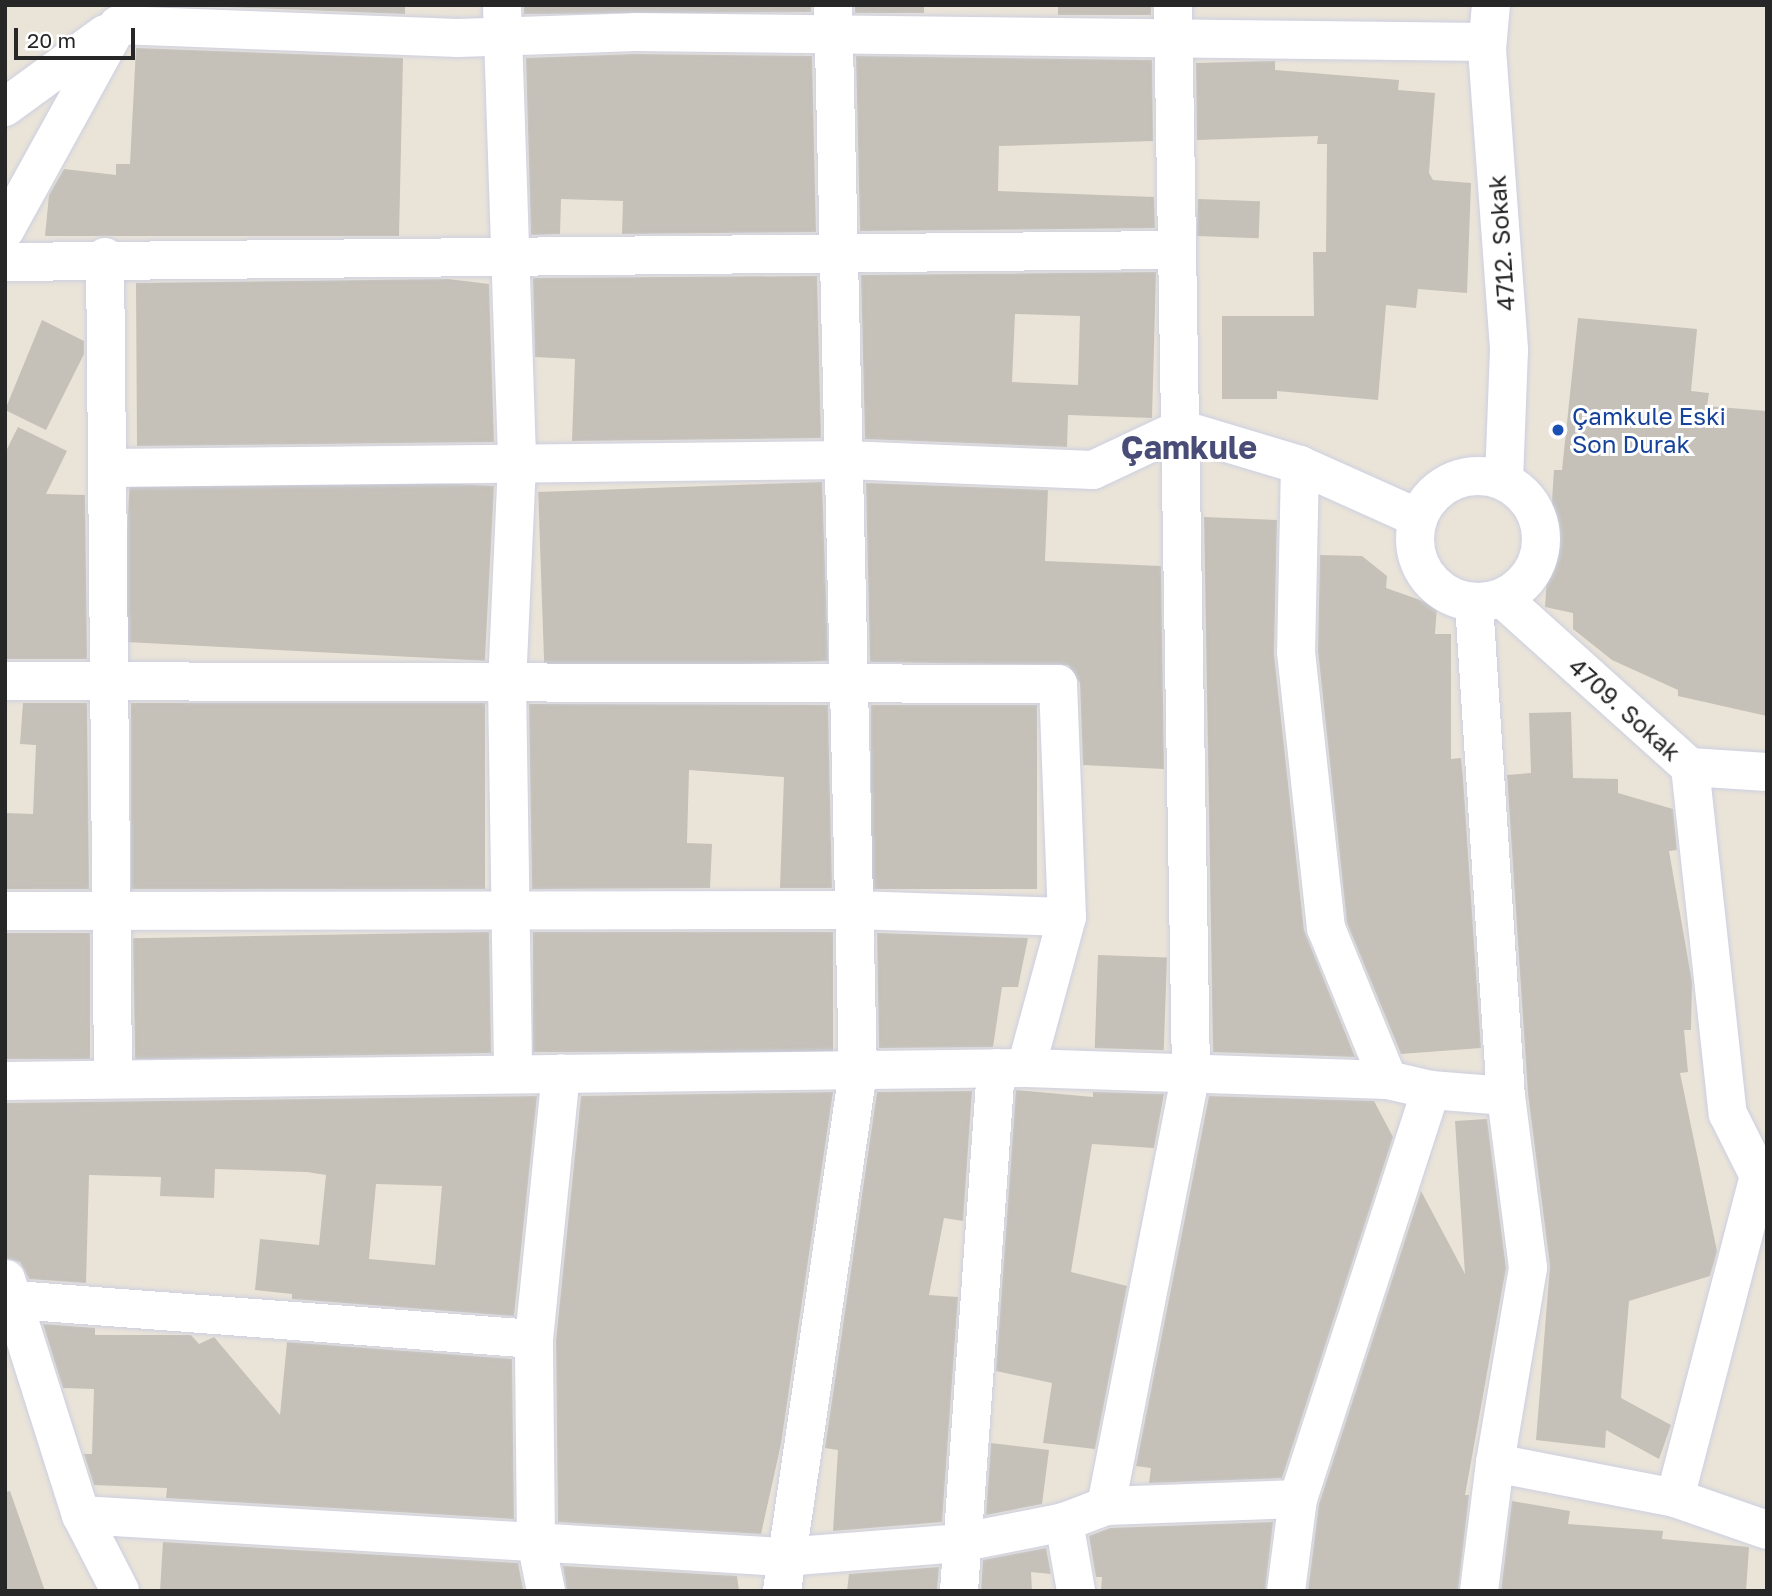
<!DOCTYPE html>
<meta charset="utf-8">
<style>
body{margin:0}
#map{position:relative;width:1772px;height:1596px;overflow:hidden;background:#eae4d8;font-family:"Golos Text",sans-serif}
div>[style]{position:absolute}
.building>*{inset:0;background:#c5c1b8;transform-origin:0 0}
.roads{filter:drop-shadow(0 0 2px #cdcfe1) drop-shadow(0 0 2px #cdcfe1)}
.minor>*{height:38px;margin:-19px;padding:0 19px;transform-origin:19px;border-radius:19px;background:#fff}
.tertiary>*{height:38px;margin:-19px;padding:0 19px;transform-origin:19px;border-radius:19px;background:#fff}
.tertiary>.ring{margin:-19px;padding:0;box-sizing:content-box;background:none;border:38px solid #fff;border-radius:50%}
.dots>*{width:19px;height:19px;translate:-50% -50%;box-sizing:border-box;border:4px solid #fff;border-radius:50%}
span{translate:-50% -50%;white-space:nowrap;text-align:center;line-height:1.15;-webkit-text-stroke:6px #fff;paint-order:stroke}
.street-label{font-size:24px;color:#272727}
.transit-label{font-size:24px;color:#164399}
.left{translate:0 -50%;text-align:left}
.district-label{font-size:32px;color:#484c77;font-weight:700}
.frame{position:absolute;inset:0;border:7px solid #272727;pointer-events:none}
.scale{position:absolute;left:14px;top:28px;width:121px;height:32px;box-sizing:border-box;border:4px solid #272727;border-top:0;padding-left:9px;font-size:21px;line-height:24px;white-space:nowrap;color:#272727;-webkit-text-stroke:5px #fff;paint-order:stroke}
</style>
<div id="map">
<div class="building">
<div style="clip-path:polygon(174px 5px,405px 5px,405px 14px)"></div>
<div style="clip-path:polygon(524px 5px,811px 5px,811px 12px,524px 14px)"></div>
<div style="left:855px;top:5px;width:69px;height:8px"></div>
<div style="left:1058px;top:5px;width:93px;height:10px"></div>
<div style="clip-path:polygon(136px 48px,403px 58px,399px 236px,45px 236px,49px 195px,64px 169px,116px 175px,116px 164px,130px 164px)"></div>
<div style="clip-path:polygon(635px 54px,812px 56px,816px 232px,622px 234px,623px 201px,561px 199px,560px 234px,531px 235px,526px 58px)"></div>
<div style="clip-path:polygon(856px 56px,1152px 60px,1153px 141px,999px 146px,998px 191px,1154px 197px,1155px 228px,860px 231px)"></div>
<div style="clip-path:polygon(1275px 61px,1275px 70px,1399px 80px,1398px 90px,1435px 93px,1429px 173px,1433px 180px,1471px 183px,1467px 293px,1418px 289px,1416px 308px,1386px 305px,1378px 400px,1277px 391px,1277px 399px,1222px 399px,1222px 316px,1314px 316px,1313px 252px,1326px 252px,1327px 144px,1317px 144px,1318px 136px,1197px 140px,1196px 63px)"></div>
<div style="left:1198px;top:199px;width:62px;height:37px;rotate:2deg"></div>
<div style="clip-path:polygon(evenodd,1156px 272px,1152px 418px,1068px 415px,1067px 447px,865px 439px,861px 275px,1156px 272px,1015px 314px,1080px 316px,1078px 385px,1012px 382px,1015px 314px)"></div>
<div style="clip-path:polygon(817px 276px,821px 438px,572px 441px,575px 359px,535px 357px,533px 278px)"></div>
<div style="clip-path:polygon(448px 279px,489px 284px,494px 442px,137px 446px,136px 283px)"></div>
<div style="clip-path:polygon(1578px 318px,1697px 329px,1691px 391px,1709px 393px,1707px 406px,1767px 411px,1767px 716px,1678px 696px,1678px 690px,1612px 660px,1573px 629px,1573px 613px,1545px 607px,1554px 470px,1562px 470px)"></div>
<div style="clip-path:polygon(42px 320px,84px 341px,84px 354px,46px 430px,5px 410px)"></div>
<div style="clip-path:polygon(18px 427px,67px 451px,46px 494px,85px 495px,87px 659px,5px 659px,5px 453px)"></div>
<div style="left:822px;top:482px;width:179px;height:284px;rotate:88deg"></div>
<div style="clip-path:polygon(866px 483px,1048px 490px,1045px 561px,1161px 566px,1164px 769px,1083px 765px,1080px 683px,1068px 665px,870px 662px)"></div>
<div style="left:494px;top:486px;width:175px;height:364px;rotate:93deg"></div>
<div style="clip-path:polygon(1204px 517px,1277px 520px,1274px 654px,1304px 930px,1355px 1057px,1213px 1052px)"></div>
<div style="clip-path:polygon(1320px 555px,1362px 556px,1387px 576px,1386px 588px,1437px 606px,1435px 634px,1451px 634px,1451px 759px,1461px 758px,1463px 778px,1481px 1048px,1401px 1054px,1347px 923px,1318px 651px)"></div>
<div style="clip-path:polygon(23px 703px,87px 703px,89px 889px,5px 889px,5px 813px,33px 814px,36px 745px,20px 744px)"></div>
<div style="left:131px;top:703px;width:354px;height:186px"></div>
<div style="clip-path:polygon(529px 704px,828px 705px,832px 888px,780px 888px,784px 777px,689px 770px,687px 843px,712px 844px,710px 888px,532px 889px)"></div>
<div style="left:871px;top:705px;width:166px;height:184px"></div>
<div style="clip-path:polygon(1571px 712px,1573px 778px,1618px 779px,1618px 793px,1673px 809px,1677px 850px,1669px 851px,1692px 982px,1691px 1030px,1684px 1030px,1688px 1072px,1680px 1073px,1717px 1251px,1710px 1276px,1629px 1301px,1621px 1398px,1671px 1425px,1659px 1459px,1606px 1430px,1605px 1448px,1536px 1440px,1550px 1266px,1528px 1094px,1507px 775px,1531px 773px,1529px 713px)"></div>
<div style="left:489px;top:932px;width:121px;height:356px;rotate:89deg"></div>
<div style="left:533px;top:932px;width:300px;height:120px"></div>
<div style="left:5px;top:933px;width:85px;height:126px"></div>
<div style="clip-path:polygon(877px 933px,1028px 938px,1018px 987px,1002px 987px,993px 1047px,879px 1048px)"></div>
<div style="left:1098px;top:955px;width:69px;height:93px;rotate:2deg"></div>
<div style="clip-path:polygon(1016px 1090px,1093px 1097px,1093px 1092px,1164px 1094px,1154px 1148px,1092px 1144px,1071px 1272px,1127px 1286px,1095px 1449px,1043px 1443px,1052px 1383px,996px 1371px)"></div>
<div style="clip-path:polygon(972px 1091px,963px 1221px,944px 1218px,929px 1295px,958px 1297px,942px 1522px,833px 1531px,838px 1450px,825px 1448px,877px 1092px)"></div>
<div style="clip-path:polygon(833px 1092px,781px 1444px,761px 1534px,558px 1522px,556px 1340px,581px 1096px)"></div>
<div style="clip-path:polygon(evenodd,537px 1096px,514px 1316px,292px 1299px,292px 1294px,255px 1290px,260px 1239px,319px 1245px,326px 1175px,307px 1172px,215px 1169px,214px 1198px,160px 1196px,161px 1177px,89px 1175px,86px 1283px,29px 1279px,20px 1262px,5px 1258px,5px 1103px,537px 1096px,376px 1184px,442px 1186px,435px 1265px,369px 1259px,376px 1184px)"></div>
<div style="clip-path:polygon(1209px 1096px,1374px 1101px,1393px 1137px,1282px 1478px,1149px 1483px,1151px 1468px,1136px 1466px)"></div>
<div style="clip-path:polygon(1487px 1119px,1506px 1268px,1465px 1495px,1469px 1495px,1458px 1591px,1308px 1591px,1319px 1504px,1421px 1191px,1465px 1274px,1455px 1121px)"></div>
<div style="clip-path:polygon(43px 1324px,95px 1328px,95px 1335px,191px 1335px,199px 1344px,214px 1337px,280px 1415px,287px 1342px,512px 1359px,514px 1519px,166px 1498px,167px 1488px,94px 1485px,84px 1454px,92px 1454px,94px 1389px,63px 1388px)"></div>
<div style="clip-path:polygon(991px 1443px,1049px 1450px,1042px 1504px,986px 1515px)"></div>
<div style="clip-path:polygon(10px 1491px,45px 1591px,5px 1591px,5px 1492px)"></div>
<div style="clip-path:polygon(1512px 1501px,1570px 1511px,1568px 1524px,1663px 1531px,1662px 1539px,1749px 1547px,1746px 1591px,1501px 1591px)"></div>
<div style="clip-path:polygon(1273px 1522px,1265px 1591px,1101px 1591px,1102px 1577px,1096px 1577px,1089px 1536px,1110px 1528px)"></div>
<div style="clip-path:polygon(163px 1542px,518px 1563px,523px 1589px,160px 1591px)"></div>
<div style="clip-path:polygon(1046px 1548px,1051px 1574px,1031px 1572px,1032px 1591px,981px 1591px,983px 1560px)"></div>
<div style="clip-path:polygon(563px 1566px,737px 1576px,739px 1591px,567px 1591px)"></div>
<div style="clip-path:polygon(939px 1567px,937px 1591px,847px 1591px,849px 1574px)"></div>
</div>
<div class="roads">
<div class="minor">
<div style="left:502px;top:5px;width:459px;rotate:88.1deg"></div>
<div style="left:517px;top:464px;width:220px;rotate:92.6deg"></div>
<div style="left:507px;top:684px;width:388px;rotate:89.1deg"></div>
<div style="left:118px;top:25px;width:340px;rotate:2.2deg"></div>
<div style="left:458px;top:38px;width:177px;rotate:-1.9deg"></div>
<div style="left:635px;top:32px;width:852px;rotate:0.67deg"></div>
<div style="left:105px;top:257px;width:819px;rotate:89.44deg"></div>
<div style="left:5px;top:262px;width:1170px;rotate:-0.59deg"></div>
<div style="left:1300px;top:465px;width:187px;rotate:91.2deg"></div>
<div style="left:1296px;top:652px;width:278px;rotate:83.8deg"></div>
<div style="left:1326px;top:928px;width:164px;rotate:67.8deg"></div>
<div style="left:108px;top:468px;width:738px;rotate:-0.62deg"></div>
<div style="left:846px;top:460px;width:247px;rotate:2.3deg"></div>
<div style="left:1093px;top:470px;width:96px;rotate:-25.2deg"></div>
<div style="left:1180px;top:429px;width:125px;rotate:16.7deg"></div>
<div style="left:1300px;top:465px;width:129px;rotate:24.2deg"></div>
<div style="left:1474px;top:603px;width:494px;rotate:86.3deg"></div>
<div style="left:1506px;top:1096px;width:173px;rotate:82.7deg"></div>
<div style="left:1528px;top:1268px;width:198px;rotate:99.6deg"></div>
<div style="left:1495px;top:1463px;width:183px;rotate:11deg"></div>
<div style="left:1675px;top:1498px;width:97px;rotate:19.2deg"></div>
<div style="left:5px;top:681px;width:1053px;rotate:0.16deg"></div>
<div style="left:1058px;top:684px;width:233px;rotate:87.8deg"></div>
<div style="left:1067px;top:917px;width:156px;rotate:105.2deg"></div>
<div style="left:1690px;top:767px;width:349px;rotate:83.8deg"></div>
<div style="left:1728px;top:1114px;width:69px;rotate:63.4deg"></div>
<div style="left:1759px;top:1176px;width:9px;rotate:-21deg"></div>
<div style="left:5px;top:911px;width:849px;rotate:-0.07deg"></div>
<div style="left:854px;top:910px;width:213px;rotate:1.9deg"></div>
<div style="left:5px;top:1081px;width:1021px;rotate:-0.73deg"></div>
<div style="left:1026px;top:1068px;width:362px;rotate:1.9deg"></div>
<div style="left:1388px;top:1080px;width:44px;rotate:13.1deg"></div>
<div style="left:1431px;top:1090px;width:75px;rotate:4.6deg"></div>
<div style="left:6px;top:1279px;width:248px;rotate:72.4deg"></div>
<div style="left:81px;top:1515px;width:85px;rotate:62.8deg"></div>
<div style="left:15px;top:1300px;width:520px;rotate:4.3deg"></div>
<div style="left:1675px;top:1498px;width:333px;rotate:-75.4deg"></div>
<div style="left:1106px;top:1506px;width:442px;rotate:-78.9deg"></div>
<div style="left:1191px;top:1072px;width:1067px;rotate:-90.97deg"></div>
<div style="left:81px;top:1515px;width:703px;rotate:3.42deg"></div>
<div style="left:783px;top:1557px;width:177px;rotate:-4.5deg"></div>
<div style="left:959px;top:1543px;width:107px;rotate:-11.3deg"></div>
<div style="left:1064px;top:1522px;width:45px;rotate:-20.9deg"></div>
<div style="left:1106px;top:1506px;width:192px;rotate:-2.1deg"></div>
<div style="left:1064px;top:1522px;width:70px;rotate:80.1deg"></div>
<div style="left:546px;top:1591px;width:51px;rotate:-101.3deg"></div>
<div style="left:536px;top:1541px;width:202px;rotate:-90.6deg"></div>
<div style="left:534px;top:1339px;width:267px;rotate:-84.2deg"></div>
<div style="left:782px;top:1591px;width:526px;rotate:-81.68deg"></div>
<div style="left:858px;top:1071px;width:1066px;rotate:-91.34deg"></div>
<div style="left:959px;top:1591px;width:524px;rotate:-85.95deg"></div>
<div style="left:1286px;top:1591px;width:93px;rotate:-82.6deg"></div>
<div style="left:1298px;top:1499px;width:430px;rotate:-72deg"></div>
<div style="left:1479px;top:1591px;width:129px;rotate:-82.9deg"></div>
</div>
<div class="tertiary">
<div style="left:1491px;top:5px;width:44px;rotate:95.2deg"></div>
<div style="left:1487px;top:49px;width:302px;rotate:85.8deg"></div>
<div style="left:1509px;top:350px;width:131px;rotate:92.2deg"></div>
<div style="left:5px;top:107px;width:124px;rotate:-36.1deg"></div>
<div style="left:5px;top:230px;width:234px;rotate:-61.1deg"></div>
<div class="ring" style="left:1415px;top:476px;width:88px;height:88px"></div>
<div style="left:1502px;top:598px;width:253px;rotate:42deg"></div>
<div style="left:1690px;top:767px;width:77px;rotate:3.7deg"></div>
</div>
</div>
<div class="dots">
<div style="left:1558px;top:430px;background:#1a4fb4"></div>
</div>
<div class="street-label">
<span style="left:1501px;top:243px;rotate:-94deg">4712. Sokak</span>
<span style="left:1625px;top:709px;rotate:42deg">4709. Sokak</span>
</div>
<div class="transit-label">
<span class="left" style="left:1572px;top:430px">Çamkule Eski<br>Son Durak</span>
</div>
<div class="district-label">
<span style="left:1189px;top:447px">Çamkule</span>
</div>
<div class="frame"></div>
<div class="scale">20 m</div>
</div>
